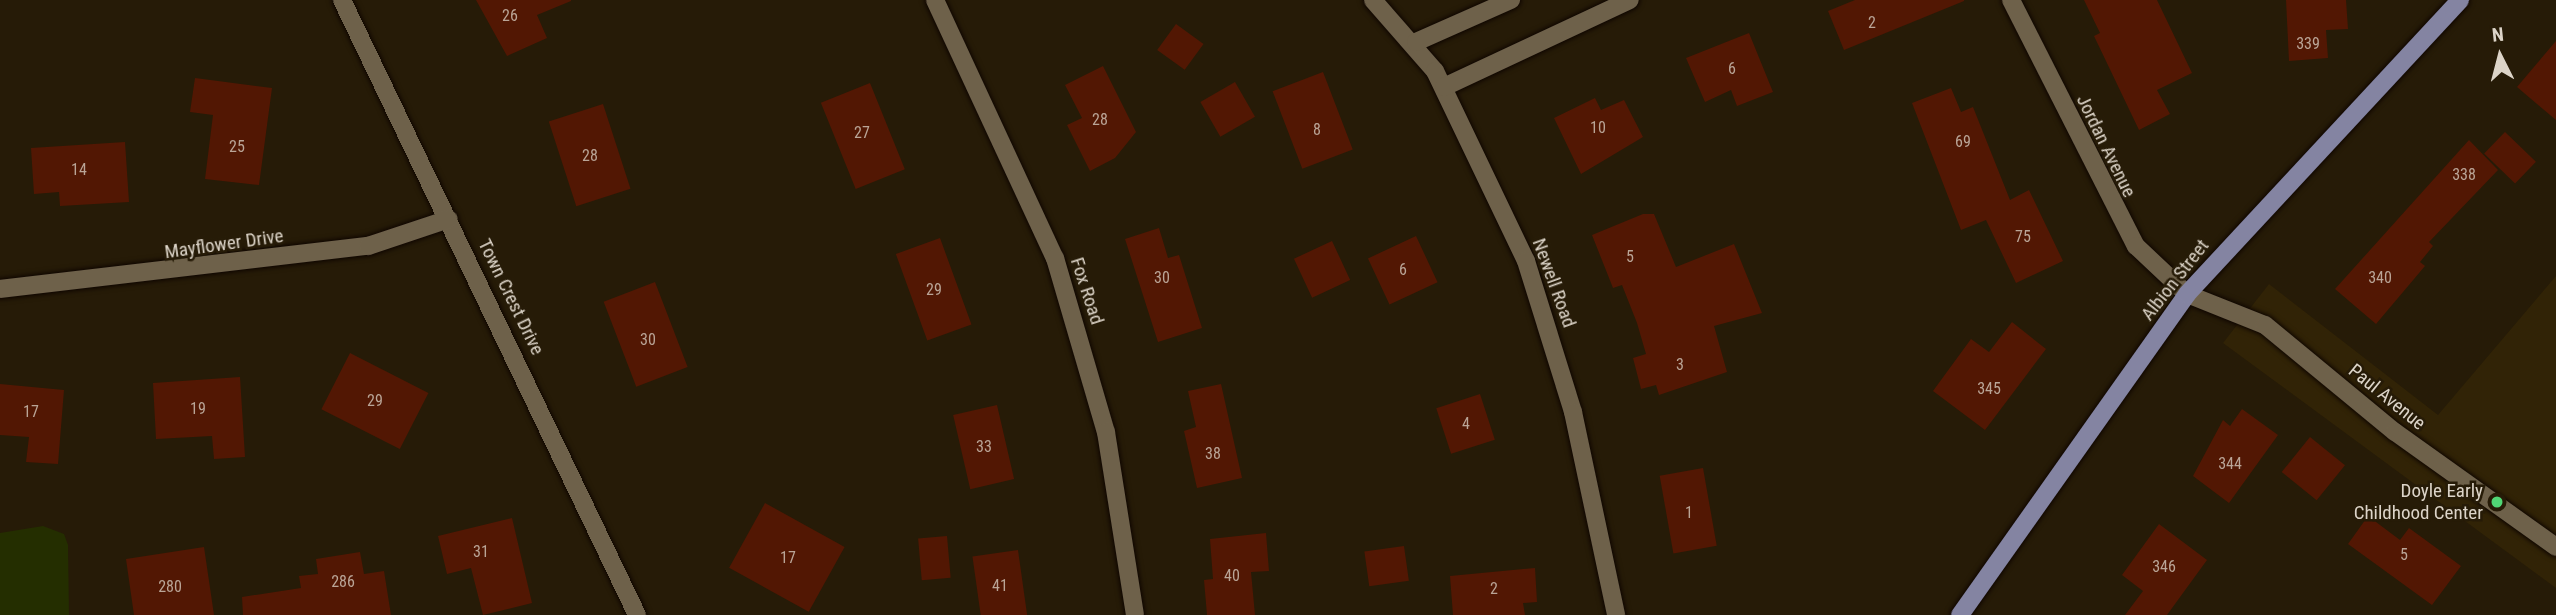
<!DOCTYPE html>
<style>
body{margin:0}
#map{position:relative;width:2556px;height:615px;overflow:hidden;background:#261b07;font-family:"Roboto Condensed",sans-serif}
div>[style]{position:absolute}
.built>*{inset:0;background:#312306}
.green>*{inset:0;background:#242e00}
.building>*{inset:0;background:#521703;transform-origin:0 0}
.roads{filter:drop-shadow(0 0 2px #0f0600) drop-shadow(0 0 2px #0f0600)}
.minor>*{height:18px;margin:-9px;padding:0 9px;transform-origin:9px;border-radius:9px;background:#6e614a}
.primary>*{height:18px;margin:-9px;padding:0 9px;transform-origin:9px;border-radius:9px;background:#8484a2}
.dots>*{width:19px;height:19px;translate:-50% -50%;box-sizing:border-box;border:4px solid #261b07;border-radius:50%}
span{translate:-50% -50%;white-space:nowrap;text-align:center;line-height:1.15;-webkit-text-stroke:5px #261b07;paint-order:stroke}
.number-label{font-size:16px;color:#baa597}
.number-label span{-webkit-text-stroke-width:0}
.street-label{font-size:19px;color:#dcd4c8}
.poi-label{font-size:19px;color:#dcd4c8}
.right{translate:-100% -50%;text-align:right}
.north{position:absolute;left:2465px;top:21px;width:70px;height:70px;-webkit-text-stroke:5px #261b07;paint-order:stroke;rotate:354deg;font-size:19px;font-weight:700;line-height:28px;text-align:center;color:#dcd4c8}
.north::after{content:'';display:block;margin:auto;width:24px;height:32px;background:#dcd4c8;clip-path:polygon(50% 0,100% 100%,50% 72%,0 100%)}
</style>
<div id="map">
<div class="built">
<div style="clip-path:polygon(2556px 276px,2556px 588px,2223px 343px,2269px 284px,2438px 415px)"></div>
</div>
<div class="green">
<div style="clip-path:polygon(43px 526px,64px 534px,68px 545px,69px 615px,0 615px,0 533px)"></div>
</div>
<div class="building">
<div style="clip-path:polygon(476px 0,571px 0,571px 1px,537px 15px,547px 38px,507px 56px)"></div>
<div style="clip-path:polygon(1855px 0,1964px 0,1964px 1px,1844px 50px,1828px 11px)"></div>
<div style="clip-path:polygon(2084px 0,2157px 0,2192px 73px,2157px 90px,2170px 114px,2139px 130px,2094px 36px,2100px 33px)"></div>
<div style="clip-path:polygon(2286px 0,2346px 0,2348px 29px,2326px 30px,2328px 58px,2289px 61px)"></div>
<div style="left:1176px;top:24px;width:34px;height:32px;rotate:36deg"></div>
<div style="clip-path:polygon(1749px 33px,1773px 92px,1737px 106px,1731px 90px,1705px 102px,1686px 58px)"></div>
<div style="clip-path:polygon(2556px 41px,2556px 120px,2517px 87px)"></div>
<div style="clip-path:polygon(1103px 66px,1136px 132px,1115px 158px,1090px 171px,1067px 125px,1082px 118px,1065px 85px)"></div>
<div style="left:1323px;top:72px;width:83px;height:54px;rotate:69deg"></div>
<div style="clip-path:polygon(195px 78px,272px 88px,259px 185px,205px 179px,213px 115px,190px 112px)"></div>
<div style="left:1235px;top:82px;width:40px;height:40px;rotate:60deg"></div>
<div style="left:870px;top:83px;width:93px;height:53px;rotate:68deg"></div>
<div style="clip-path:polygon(1951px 88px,1961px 112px,1973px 107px,2010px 200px,2029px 190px,2063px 261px,2016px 283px,1986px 220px,1961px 230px,1912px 103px)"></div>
<div style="clip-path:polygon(1595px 98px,1601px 110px,1624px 100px,1643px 137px,1581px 174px,1554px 118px)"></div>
<div style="left:603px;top:104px;width:89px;height:57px;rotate:72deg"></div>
<div style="left:2505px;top:132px;width:43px;height:30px;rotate:44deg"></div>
<div style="clip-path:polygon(2469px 140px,2498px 170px,2429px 242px,2433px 246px,2420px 262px,2425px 266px,2376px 324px,2335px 289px)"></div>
<div style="clip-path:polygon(125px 142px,129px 202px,60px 206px,59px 192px,34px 194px,31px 148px)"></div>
<div style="clip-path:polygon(1643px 214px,1654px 214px,1676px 267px,1734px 244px,1762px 313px,1714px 326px,1727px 372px,1659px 395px,1656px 385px,1641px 389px,1633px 358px,1646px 354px,1637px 323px,1622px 285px,1613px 288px,1592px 235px)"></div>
<div style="clip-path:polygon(1159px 228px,1168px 258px,1179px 255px,1202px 328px,1158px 342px,1125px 239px)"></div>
<div style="left:1416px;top:236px;width:51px;height:53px;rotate:65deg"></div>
<div style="left:940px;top:238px;width:92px;height:47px;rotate:70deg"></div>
<div style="left:1332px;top:241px;width:43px;height:42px;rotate:65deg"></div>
<div style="left:655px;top:282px;width:91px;height:55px;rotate:69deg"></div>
<div style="clip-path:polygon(2012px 322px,2046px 349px,1985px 430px,1933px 391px,1971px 339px,1989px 352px)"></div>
<div style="left:350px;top:353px;width:88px;height:63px;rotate:27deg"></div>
<div style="clip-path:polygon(240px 377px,245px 457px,214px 459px,212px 436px,156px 439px,153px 383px)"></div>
<div style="clip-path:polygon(0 384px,64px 390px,58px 464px,26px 462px,29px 437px,0 435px)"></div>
<div style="clip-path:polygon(1221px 384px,1242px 478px,1197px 488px,1184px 431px,1196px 427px,1188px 391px)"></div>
<div style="left:1480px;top:394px;width:48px;height:46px;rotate:72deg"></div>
<div style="left:997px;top:405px;width:76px;height:45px;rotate:77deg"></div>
<div style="clip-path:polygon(2242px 409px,2278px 435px,2229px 503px,2193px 476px,2223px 420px,2230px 426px)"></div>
<div style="left:2310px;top:437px;width:45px;height:45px;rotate:39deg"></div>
<div style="left:1703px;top:468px;width:79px;height:44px;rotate:80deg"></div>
<div style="left:765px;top:503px;width:91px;height:74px;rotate:29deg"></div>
<div style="clip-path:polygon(2368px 516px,2400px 540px,2409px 528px,2461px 566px,2432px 605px,2348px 544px)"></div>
<div style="clip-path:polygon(512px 518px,532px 603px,483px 615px,471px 568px,447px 574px,438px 536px)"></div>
<div style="clip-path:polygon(2159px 524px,2207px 560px,2167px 615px,2125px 615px,2143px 591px,2122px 575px)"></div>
<div style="clip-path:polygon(1266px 533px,1269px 571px,1251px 572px,1255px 615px,1207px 615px,1204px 580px,1213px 579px,1210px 539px)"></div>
<div style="left:947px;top:536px;width:42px;height:29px;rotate:85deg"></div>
<div style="left:1404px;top:546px;width:35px;height:40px;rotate:82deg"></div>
<div style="clip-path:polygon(204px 547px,214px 615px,134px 615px,126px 559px)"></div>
<div style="left:1018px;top:550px;width:66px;height:46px;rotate:82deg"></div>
<div style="clip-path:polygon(360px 552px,364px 574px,384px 571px,391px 615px,243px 615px,242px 597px,301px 588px,299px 576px,318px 574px,316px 559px)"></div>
<div style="clip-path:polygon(1535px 568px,1537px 602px,1523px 603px,1525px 615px,1453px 615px,1450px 576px)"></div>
</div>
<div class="roads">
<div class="minor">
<div style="left:342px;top:0;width:682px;rotate:64.37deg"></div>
<div style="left:935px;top:0;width:285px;rotate:65.1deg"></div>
<div style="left:1055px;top:258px;width:181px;rotate:73.7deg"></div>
<div style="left:1106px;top:432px;width:185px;rotate:81deg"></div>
<div style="left:1373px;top:0;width:94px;rotate:48.9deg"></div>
<div style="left:1435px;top:71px;width:211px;rotate:64.4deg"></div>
<div style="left:1526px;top:261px;width:158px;rotate:72.7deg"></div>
<div style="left:1573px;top:412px;width:208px;rotate:78deg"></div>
<div style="left:2011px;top:0;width:276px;rotate:63.1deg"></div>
<div style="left:2136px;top:246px;width:70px;rotate:43.3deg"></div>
<div style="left:2187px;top:294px;width:84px;rotate:21.7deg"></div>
<div style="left:2265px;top:325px;width:168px;rotate:39.5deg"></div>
<div style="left:2395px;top:432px;width:198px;rotate:35.5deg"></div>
<div style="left:1416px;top:42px;width:104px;rotate:-23.9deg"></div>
<div style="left:1444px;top:87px;width:205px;rotate:-25.1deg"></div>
<div style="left:0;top:289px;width:371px;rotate:-6.7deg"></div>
<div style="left:368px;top:246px;width:85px;rotate:-18.4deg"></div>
</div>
<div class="primary">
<div style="left:1960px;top:615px;width:393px;rotate:-54.7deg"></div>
<div style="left:2187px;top:294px;width:401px;rotate:-47.1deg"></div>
</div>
</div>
<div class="dots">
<div style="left:2497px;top:502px;background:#50d675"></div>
</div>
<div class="number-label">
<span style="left:510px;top:16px">26</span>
<span style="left:1872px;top:23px">2</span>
<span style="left:2308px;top:44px">339</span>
<span style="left:1732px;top:69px">6</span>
<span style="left:1100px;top:120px">28</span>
<span style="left:1598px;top:128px">10</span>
<span style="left:1317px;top:130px">8</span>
<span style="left:862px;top:133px">27</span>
<span style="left:1963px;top:142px">69</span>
<span style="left:237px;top:147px">25</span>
<span style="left:590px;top:156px">28</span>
<span style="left:79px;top:170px">14</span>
<span style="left:2464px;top:175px">338</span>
<span style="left:2023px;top:237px">75</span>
<span style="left:1630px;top:257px">5</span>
<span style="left:1403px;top:270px">6</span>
<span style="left:1162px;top:278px">30</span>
<span style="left:2380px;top:278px">340</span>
<span style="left:934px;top:290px">29</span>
<span style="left:648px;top:340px">30</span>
<span style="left:1680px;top:365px">3</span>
<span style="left:1989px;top:389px">345</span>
<span style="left:375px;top:401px">29</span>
<span style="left:198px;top:409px">19</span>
<span style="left:31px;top:412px">17</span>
<span style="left:1466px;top:424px">4</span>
<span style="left:984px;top:447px">33</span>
<span style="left:1213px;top:454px">38</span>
<span style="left:2230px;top:464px">344</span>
<span style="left:1689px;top:513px">1</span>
<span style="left:481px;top:552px">31</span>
<span style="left:2404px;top:555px">5</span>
<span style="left:788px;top:558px">17</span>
<span style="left:2164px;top:567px">346</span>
<span style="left:1232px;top:576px">40</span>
<span style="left:343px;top:582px">286</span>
<span style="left:1000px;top:586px">41</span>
<span style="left:170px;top:587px">280</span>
<span style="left:1494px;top:589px">2</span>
</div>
<div class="street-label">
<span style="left:2106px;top:146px;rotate:64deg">Jordan Avenue</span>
<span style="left:224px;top:244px;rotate:-8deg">Mayflower Drive</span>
<span style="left:2175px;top:280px;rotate:-52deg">Albion Street</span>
<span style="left:1554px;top:283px;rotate:70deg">Newell Road</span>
<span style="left:1087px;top:291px;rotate:72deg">Fox Road</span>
<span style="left:511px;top:297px;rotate:64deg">Town Crest Drive</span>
<span style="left:2387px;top:397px;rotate:39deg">Paul Avenue</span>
</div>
<div class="poi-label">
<span class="right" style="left:2483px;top:502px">Doyle Early<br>Childhood Center</span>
</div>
<div class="north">N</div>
</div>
